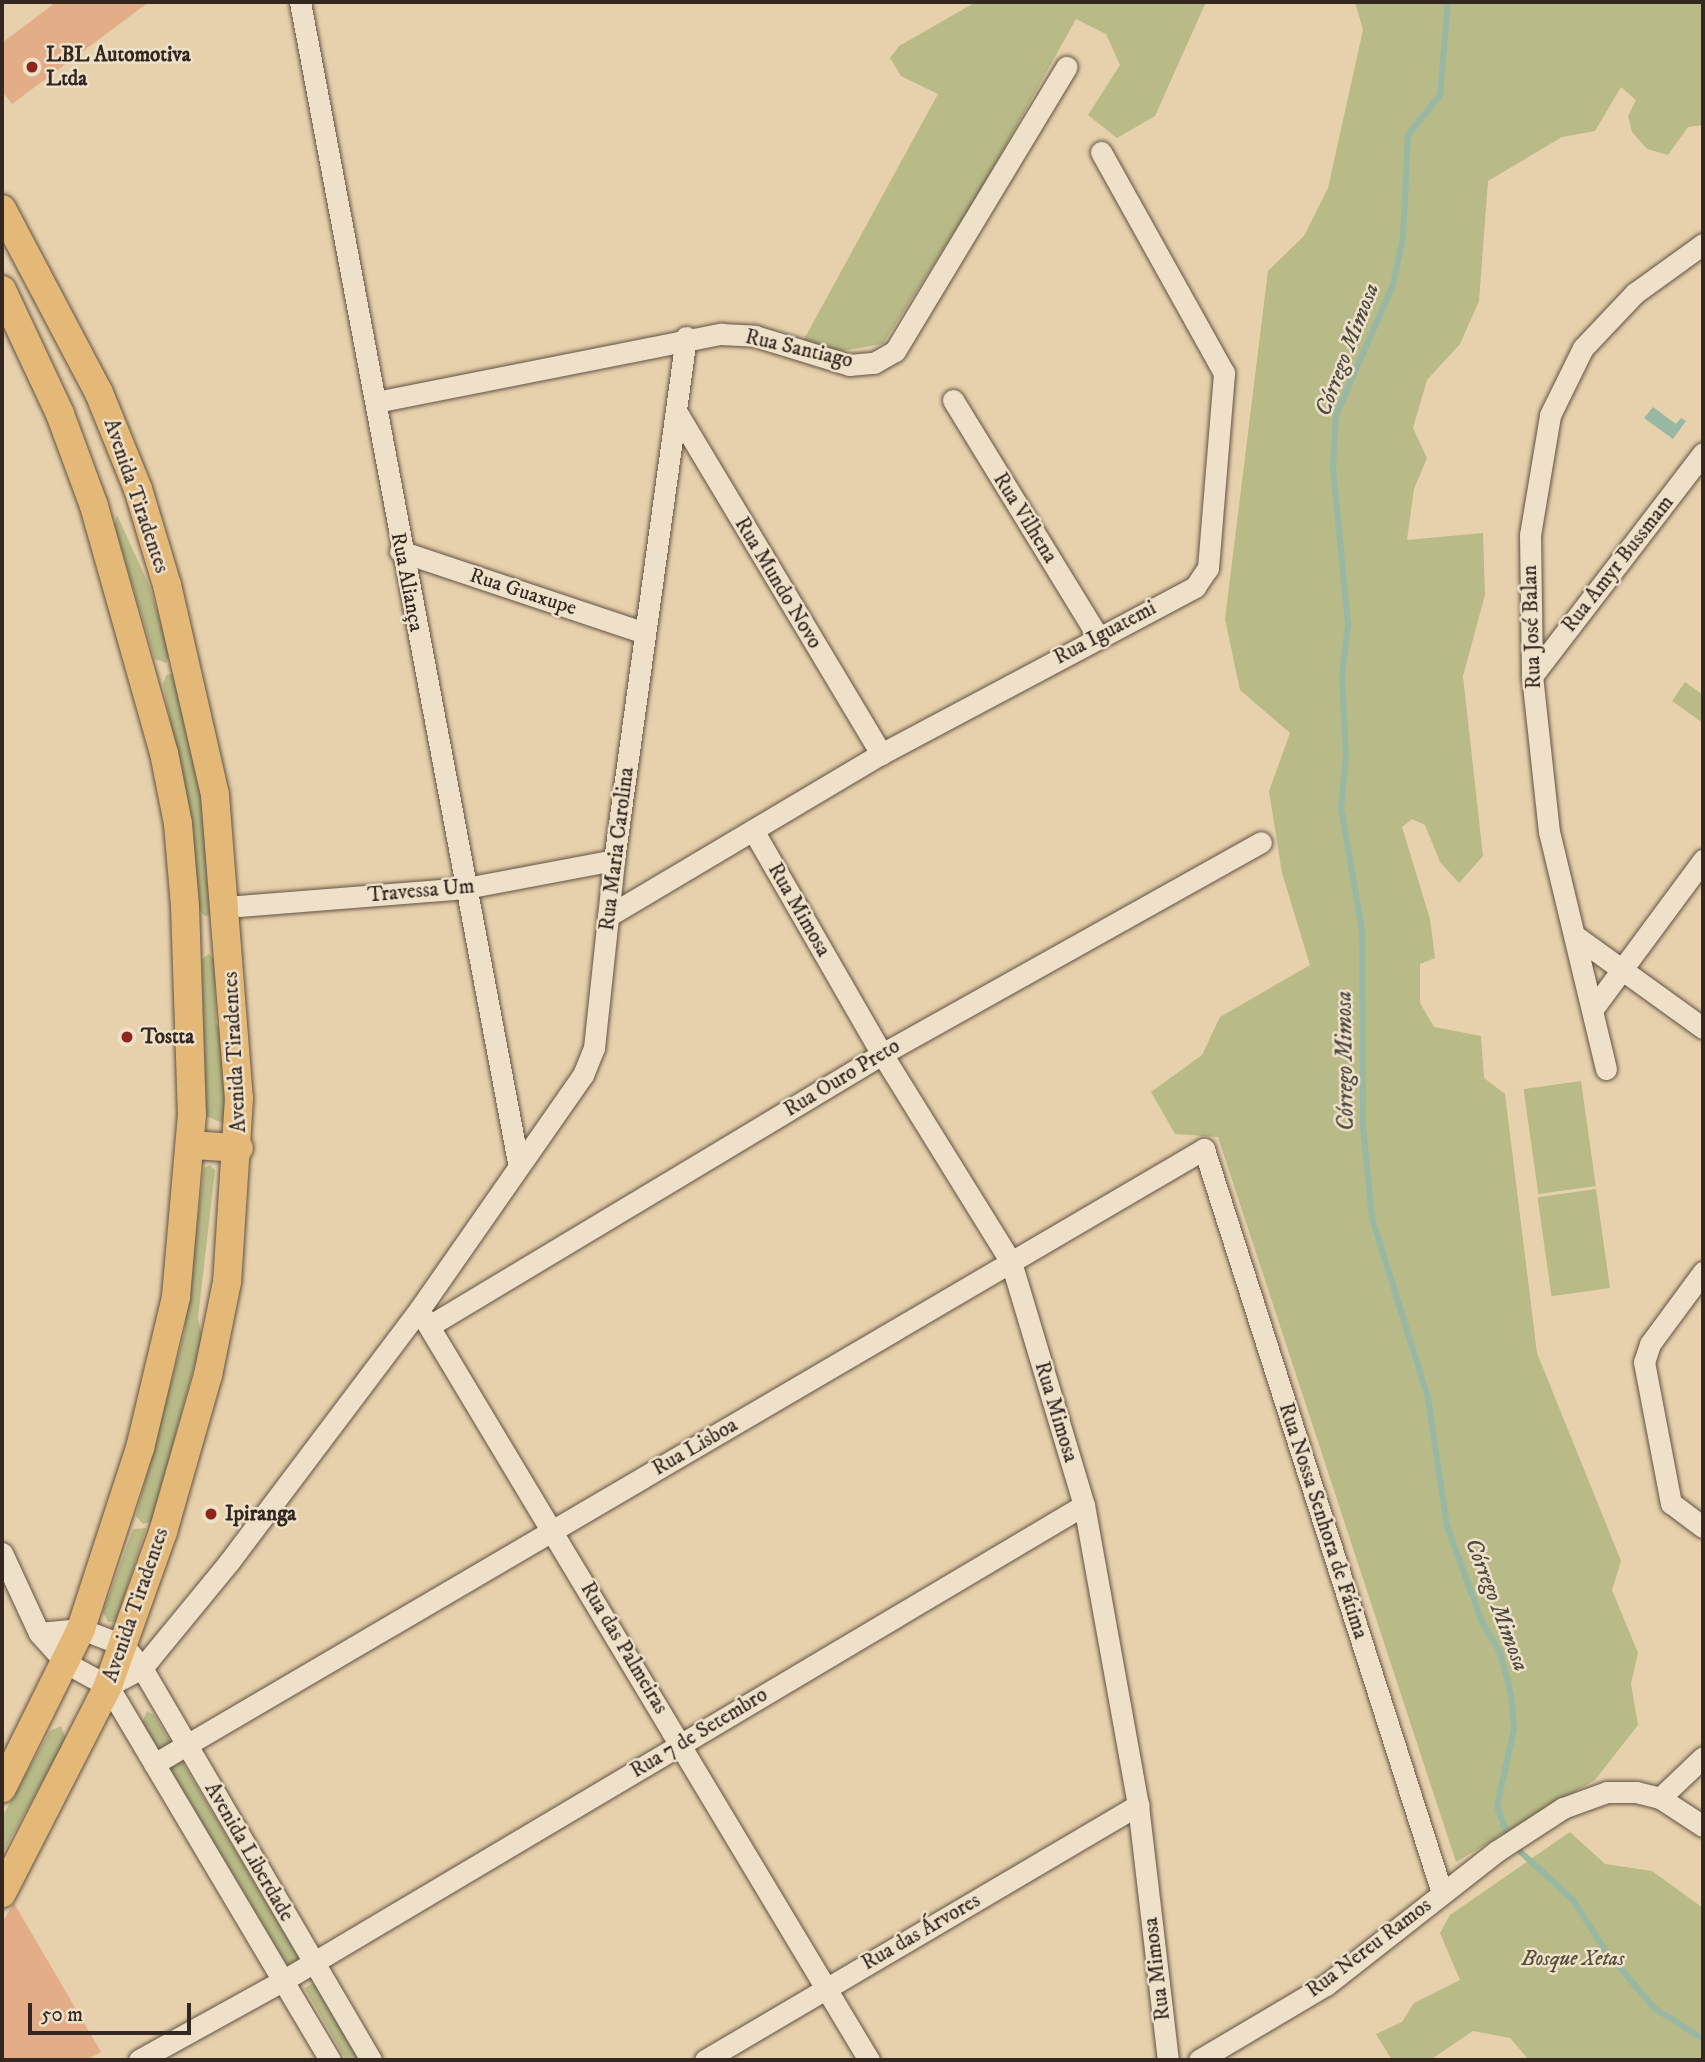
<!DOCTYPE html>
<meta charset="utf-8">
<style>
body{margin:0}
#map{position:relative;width:1705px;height:2062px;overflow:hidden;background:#e7d1ac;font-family:"IM FELL DW Pica",serif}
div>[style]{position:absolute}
.green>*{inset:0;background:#b8ba87;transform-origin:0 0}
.water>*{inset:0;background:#98b8a4}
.stream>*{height:6px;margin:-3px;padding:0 3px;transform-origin:3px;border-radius:3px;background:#98b8a4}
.building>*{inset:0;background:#e3ad88}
.roads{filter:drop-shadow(0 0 2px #615244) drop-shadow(0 0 2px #615244)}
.minor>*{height:21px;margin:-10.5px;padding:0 10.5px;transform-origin:10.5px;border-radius:10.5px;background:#efe1c9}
.major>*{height:28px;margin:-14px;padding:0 14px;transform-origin:14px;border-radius:14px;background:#e4b876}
.dots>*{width:19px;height:19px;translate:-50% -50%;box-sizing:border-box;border:4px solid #efe1c9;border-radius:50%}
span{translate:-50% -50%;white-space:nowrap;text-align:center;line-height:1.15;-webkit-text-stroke:5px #efe1c9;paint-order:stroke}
.poi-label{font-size:21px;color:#342721;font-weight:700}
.left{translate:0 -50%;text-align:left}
.street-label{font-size:21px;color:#342721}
.park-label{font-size:21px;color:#554c3a;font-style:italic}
.water-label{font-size:23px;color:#4d4b42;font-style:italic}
.frame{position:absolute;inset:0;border:4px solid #342721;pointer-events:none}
.scale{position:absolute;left:28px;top:2003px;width:163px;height:32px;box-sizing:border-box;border:4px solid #342721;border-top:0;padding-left:9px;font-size:21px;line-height:24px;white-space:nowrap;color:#342721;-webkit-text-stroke:5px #efe1c9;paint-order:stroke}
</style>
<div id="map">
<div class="green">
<div style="clip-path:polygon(976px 2px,1206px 2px,1155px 116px,1117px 138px,1088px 115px,1120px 65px,1106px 34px,1076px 19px,982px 188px,883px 344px,840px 351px,802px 343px,938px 94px,901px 76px,890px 58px,899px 46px)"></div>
<div style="clip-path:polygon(1355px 2px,1703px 2px,1703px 125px,1688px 127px,1668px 155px,1647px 149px,1632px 132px,1628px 116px,1636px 100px,1621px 87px,1595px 131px,1562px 137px,1488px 181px,1479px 301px,1460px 344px,1427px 380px,1413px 428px,1427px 458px,1414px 489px,1407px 540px,1483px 533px,1485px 595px,1463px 676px,1483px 856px,1459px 883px,1440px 862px,1425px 825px,1412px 819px,1402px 827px,1430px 919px,1435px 958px,1420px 964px,1420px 1003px,1434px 1027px,1481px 1036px,1484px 1078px,1505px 1094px,1537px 1353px,1621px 1561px,1612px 1590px,1638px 1653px,1631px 1684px,1638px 1725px,1595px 1780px,1456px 1862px,1218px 1137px,1175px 1134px,1151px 1092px,1202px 1055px,1220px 1017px,1310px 965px,1282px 873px,1269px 791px,1290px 733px,1240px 690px,1225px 619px,1268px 271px,1304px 236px,1328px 188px,1363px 30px)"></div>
<div style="clip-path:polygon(117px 515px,149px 585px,170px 653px,166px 663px,155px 659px,114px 525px)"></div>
<div style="clip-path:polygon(176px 673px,201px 771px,211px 915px,205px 916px,198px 909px,185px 795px,163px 684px,166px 675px)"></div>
<div style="clip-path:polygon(1685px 682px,1703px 695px,1703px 723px,1672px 701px)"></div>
<div style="clip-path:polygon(209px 954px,214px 959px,216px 1023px,228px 1043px,225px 1124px,206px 1116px,202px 959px)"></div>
<div style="left:1581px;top:1081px;width:106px;height:58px;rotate:82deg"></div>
<div style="clip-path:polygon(210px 1165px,215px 1170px,198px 1318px,202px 1337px,152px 1521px,143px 1524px,136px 1516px,184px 1334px,204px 1168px)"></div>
<div style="left:1596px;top:1189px;width:100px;height:59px;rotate:82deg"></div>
<div style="clip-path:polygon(146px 1528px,116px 1622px,108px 1622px,103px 1612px,133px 1529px)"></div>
<div style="clip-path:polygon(147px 1711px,154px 1715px,300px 1959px,289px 1965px,284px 1960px,142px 1722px)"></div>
<div style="clip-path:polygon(61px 1726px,66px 1739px,2px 1854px,2px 1817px,50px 1731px)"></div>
<div style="clip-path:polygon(1570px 1832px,1605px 1864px,1652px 1871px,1703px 1908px,1703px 2060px,1529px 2060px,1510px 2038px,1473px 2031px,1430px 2060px,1392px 2060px,1376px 2034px,1402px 2022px,1414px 2003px,1460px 1980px,1440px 1933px,1450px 1915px)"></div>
<div style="left:315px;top:1982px;width:90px;height:12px;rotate:60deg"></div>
</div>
<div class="water">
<div style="clip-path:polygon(1653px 407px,1676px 424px,1681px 418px,1686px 421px,1673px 439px,1644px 418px)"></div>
</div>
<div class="stream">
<div style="left:1448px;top:2px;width:93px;rotate:94.9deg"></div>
<div style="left:1440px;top:95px;width:51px;rotate:128.7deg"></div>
<div style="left:1408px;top:135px;width:102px;rotate:92.8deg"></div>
<div style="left:1403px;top:237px;width:49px;rotate:101.8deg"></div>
<div style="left:1393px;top:285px;width:142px;rotate:113.7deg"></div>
<div style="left:1336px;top:415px;width:53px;rotate:93.2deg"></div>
<div style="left:1333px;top:468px;width:158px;rotate:84.5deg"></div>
<div style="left:1348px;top:625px;width:51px;rotate:96.7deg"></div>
<div style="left:1342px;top:676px;width:81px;rotate:87.2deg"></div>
<div style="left:1346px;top:757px;width:51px;rotate:95.6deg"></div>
<div style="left:1341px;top:808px;width:123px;rotate:80.2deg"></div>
<div style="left:1362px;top:929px;width:197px;rotate:89.7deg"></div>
<div style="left:1363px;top:1126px;width:92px;rotate:84.4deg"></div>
<div style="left:1372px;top:1218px;width:189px;rotate:72.7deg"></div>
<div style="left:1428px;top:1398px;width:129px;rotate:81.6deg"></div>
<div style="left:1447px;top:1526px;width:102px;rotate:70deg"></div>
<div style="left:1482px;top:1622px;width:35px;rotate:59deg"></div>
<div style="left:1500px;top:1652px;width:43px;rotate:75.3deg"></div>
<div style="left:1511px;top:1694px;width:35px;rotate:85deg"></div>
<div style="left:1514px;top:1729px;width:79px;rotate:102.4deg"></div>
<div style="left:1497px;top:1806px;width:33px;rotate:70deg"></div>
<div style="left:1514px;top:1846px;width:80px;rotate:42.5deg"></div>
<div style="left:1573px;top:1900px;width:59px;rotate:57.4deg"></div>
<div style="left:1605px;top:1950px;width:76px;rotate:49.8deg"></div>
<div style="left:1654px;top:2008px;width:58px;rotate:32.3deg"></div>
</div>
<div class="building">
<div style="clip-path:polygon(56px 2px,149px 2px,12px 104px,2px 91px,2px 43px)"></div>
<div style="clip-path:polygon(14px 1903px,101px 2052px,87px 2060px,2px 2060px,2px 1923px)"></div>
</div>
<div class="roads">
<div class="minor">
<div style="left:300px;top:2px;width:1180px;rotate:79.36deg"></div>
<div style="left:953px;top:400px;width:276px;rotate:58.5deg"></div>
<div style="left:376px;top:402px;width:352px;rotate:-11.2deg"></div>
<div style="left:721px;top:334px;width:34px;rotate:3deg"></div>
<div style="left:755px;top:336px;width:98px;rotate:17.1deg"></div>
<div style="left:849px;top:365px;width:25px;rotate:-5deg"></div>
<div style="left:874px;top:363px;width:24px;rotate:-30deg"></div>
<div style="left:895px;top:351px;width:332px;rotate:-58.9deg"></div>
<div style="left:676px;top:411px;width:400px;rotate:59.1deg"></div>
<div style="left:400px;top:551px;width:258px;rotate:18.5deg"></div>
<div style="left:1532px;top:676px;width:281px;rotate:-52.5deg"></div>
<div style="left:753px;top:830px;width:258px;rotate:60.1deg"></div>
<div style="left:882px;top:1054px;width:245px;rotate:58.2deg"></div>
<div style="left:1011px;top:1262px;width:254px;rotate:73.3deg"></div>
<div style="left:1084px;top:1505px;width:305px;rotate:79.8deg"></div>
<div style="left:1138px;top:1805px;width:257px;rotate:83.3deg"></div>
<div style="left:226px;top:907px;width:241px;rotate:-4.5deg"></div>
<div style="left:466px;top:888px;width:151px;rotate:-10.7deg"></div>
<div style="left:608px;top:916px;width:317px;rotate:-30.7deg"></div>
<div style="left:881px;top:754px;width:356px;rotate:-28deg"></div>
<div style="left:1195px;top:587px;width:23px;rotate:-56deg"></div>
<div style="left:1208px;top:568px;width:196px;rotate:-85.3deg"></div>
<div style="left:1224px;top:373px;width:253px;rotate:-119.1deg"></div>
<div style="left:1574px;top:935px;width:159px;rotate:35.8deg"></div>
<div style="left:1592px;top:1010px;width:187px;rotate:-53.5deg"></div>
<div style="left:1606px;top:1069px;width:244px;rotate:-103.5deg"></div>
<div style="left:1549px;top:832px;width:157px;rotate:-96.2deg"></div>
<div style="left:1532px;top:676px;width:141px;rotate:-90.8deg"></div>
<div style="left:1530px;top:535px;width:122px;rotate:-80.5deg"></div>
<div style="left:1550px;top:415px;width:75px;rotate:-63.8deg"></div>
<div style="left:1583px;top:348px;width:76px;rotate:-46.6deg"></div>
<div style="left:1635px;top:293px;width:84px;rotate:-35.8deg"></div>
<div style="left:1703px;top:1272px;width:89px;rotate:126.4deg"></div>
<div style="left:1650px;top:1344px;width:19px;rotate:108deg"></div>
<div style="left:1644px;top:1362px;width:144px;rotate:79.2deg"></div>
<div style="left:1671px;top:1503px;width:40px;rotate:37deg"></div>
<div style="left:422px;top:1315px;width:869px;rotate:59.04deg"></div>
<div style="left:429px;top:1326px;width:528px;rotate:-30.98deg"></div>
<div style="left:882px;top:1054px;width:434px;rotate:-29.2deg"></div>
<div style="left:2px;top:1553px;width:88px;rotate:65.2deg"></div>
<div style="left:39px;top:1633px;width:40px;rotate:48deg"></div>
<div style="left:66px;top:1663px;width:48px;rotate:28.7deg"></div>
<div style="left:39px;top:1633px;width:42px;rotate:-5.4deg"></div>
<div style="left:81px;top:1629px;width:45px;rotate:20.9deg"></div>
<div style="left:123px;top:1645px;width:30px;rotate:50deg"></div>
<div style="left:142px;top:1668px;width:454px;rotate:59.7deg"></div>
<div style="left:108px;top:1686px;width:38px;rotate:-28deg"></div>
<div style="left:142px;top:1668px;width:137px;rotate:-50.6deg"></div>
<div style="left:229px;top:1562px;width:316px;rotate:-53deg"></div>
<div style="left:419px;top:1310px;width:287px;rotate:-55.1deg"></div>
<div style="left:583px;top:1075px;width:29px;rotate:-68deg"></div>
<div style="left:594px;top:1048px;width:189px;rotate:-83.9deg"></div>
<div style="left:614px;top:860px;width:528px;rotate:-82.16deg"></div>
<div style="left:108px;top:1686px;width:435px;rotate:59.3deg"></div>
<div style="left:154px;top:1764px;width:1217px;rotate:-30.36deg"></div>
<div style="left:1204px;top:1149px;width:781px;rotate:72.26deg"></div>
<div style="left:1660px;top:1798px;width:59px;rotate:-43.6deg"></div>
<div style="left:139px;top:2060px;width:166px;rotate:-28.9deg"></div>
<div style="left:284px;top:1980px;width:930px;rotate:-30.7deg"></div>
<div style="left:705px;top:2060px;width:503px;rotate:-30.49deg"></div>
<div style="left:1199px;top:2060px;width:147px;rotate:-30.6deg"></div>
<div style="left:1326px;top:1985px;width:217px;rotate:-38.1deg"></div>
<div style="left:1497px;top:1851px;width:79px;rotate:-33.1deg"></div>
<div style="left:1563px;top:1808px;width:47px;rotate:-20deg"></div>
<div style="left:1607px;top:1792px;width:29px"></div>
<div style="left:1636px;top:1792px;width:25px;rotate:14deg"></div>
<div style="left:1660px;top:1798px;width:51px;rotate:33.1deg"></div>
</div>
<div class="major">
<div style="left:2px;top:209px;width:208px;rotate:62.2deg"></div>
<div style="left:99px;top:393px;width:104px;rotate:67.9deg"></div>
<div style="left:138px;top:489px;width:100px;rotate:73.2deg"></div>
<div style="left:167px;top:585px;width:215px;rotate:77.1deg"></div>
<div style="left:215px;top:795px;width:304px;rotate:85.5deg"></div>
<div style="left:239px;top:1098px;width:184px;rotate:93.7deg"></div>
<div style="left:227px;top:1282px;width:95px;rotate:101.5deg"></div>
<div style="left:208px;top:1375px;width:163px;rotate:106deg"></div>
<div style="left:163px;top:1532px;width:164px;rotate:109.7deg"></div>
<div style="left:108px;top:1686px;width:233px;rotate:117.1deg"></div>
<div style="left:2px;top:290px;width:137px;rotate:64.9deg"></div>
<div style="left:60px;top:414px;width:98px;rotate:69.7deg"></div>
<div style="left:94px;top:506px;width:257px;rotate:74.2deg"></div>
<div style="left:164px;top:753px;width:72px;rotate:78.8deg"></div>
<div style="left:178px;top:824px;width:82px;rotate:85.1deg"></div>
<div style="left:185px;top:906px;width:208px;rotate:88.1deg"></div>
<div style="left:192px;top:1114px;width:184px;rotate:95deg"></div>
<div style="left:176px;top:1297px;width:155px;rotate:103.4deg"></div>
<div style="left:140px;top:1448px;width:190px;rotate:108.1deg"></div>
<div style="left:81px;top:1629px;width:178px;rotate:116.4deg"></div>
<div style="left:191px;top:1145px;width:48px;rotate:3.6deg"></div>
</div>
</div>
<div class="dots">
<div style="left:32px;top:67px;background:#8f2418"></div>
<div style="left:127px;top:1037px;background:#8f2418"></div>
<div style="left:211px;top:1514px;background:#8f2418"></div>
</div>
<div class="poi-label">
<span class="left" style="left:46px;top:67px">LBL Automotiva<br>Ltda</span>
<span class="left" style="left:141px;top:1037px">Tostta</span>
<span class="left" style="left:225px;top:1514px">Ipiranga</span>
</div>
<div class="street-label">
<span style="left:799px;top:349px;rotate:13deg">Rua Santiago</span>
<span style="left:136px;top:496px;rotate:71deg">Avenida Tiradentes</span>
<span style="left:1025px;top:518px;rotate:58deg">Rua Vilhena</span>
<span style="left:1618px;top:564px;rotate:-52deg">Rua Amyr Bussmam</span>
<span style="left:407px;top:582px;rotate:79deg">Rua Aliança</span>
<span style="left:778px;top:583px;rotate:59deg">Rua Mundo Novo</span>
<span style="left:523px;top:592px;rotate:18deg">Rua Guaxupe</span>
<span style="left:1532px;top:627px;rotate:-92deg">Rua José Balan</span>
<span style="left:1105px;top:633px;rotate:-28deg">Rua Iguatemi</span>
<span style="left:617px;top:849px;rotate:-83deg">Rua Maria Carolina</span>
<span style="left:421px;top:891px;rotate:-5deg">Travessa Um</span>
<span style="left:799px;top:910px;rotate:60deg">Rua Mimosa</span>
<span style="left:235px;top:1052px;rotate:-93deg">Avenida Tiradentes</span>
<span style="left:842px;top:1078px;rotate:-31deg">Rua Ouro Preto</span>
<span style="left:1056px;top:1412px;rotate:73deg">Rua Mimosa</span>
<span style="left:695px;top:1447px;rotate:-30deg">Rua Lisboa</span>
<span style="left:1323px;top:1521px;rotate:72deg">Rua Nossa Senhora de Fátima</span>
<span style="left:136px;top:1605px;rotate:-71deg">Avenida Tiradentes</span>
<span style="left:624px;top:1648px;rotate:59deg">Rua das Palmeiras</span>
<span style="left:699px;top:1733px;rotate:-31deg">Rua 7 de Setembro</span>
<span style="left:249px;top:1852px;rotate:60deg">Avenida Liberdade</span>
<span style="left:921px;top:1932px;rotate:-30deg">Rua das Árvores</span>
<span style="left:1369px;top:1948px;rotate:-37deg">Rua Nereu Ramos</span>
<span style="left:1157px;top:1969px;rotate:-97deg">Rua Mimosa</span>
</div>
<div class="park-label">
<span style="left:1573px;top:1959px">Bosque Xetas</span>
</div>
<div class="water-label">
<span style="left:1348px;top:350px;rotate:-69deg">Córrego Mimosa</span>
<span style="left:1346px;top:1061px;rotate:-91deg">Córrego Mimosa</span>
<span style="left:1496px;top:1605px;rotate:69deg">Córrego Mimosa</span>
</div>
<div class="frame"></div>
<div class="scale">50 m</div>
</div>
